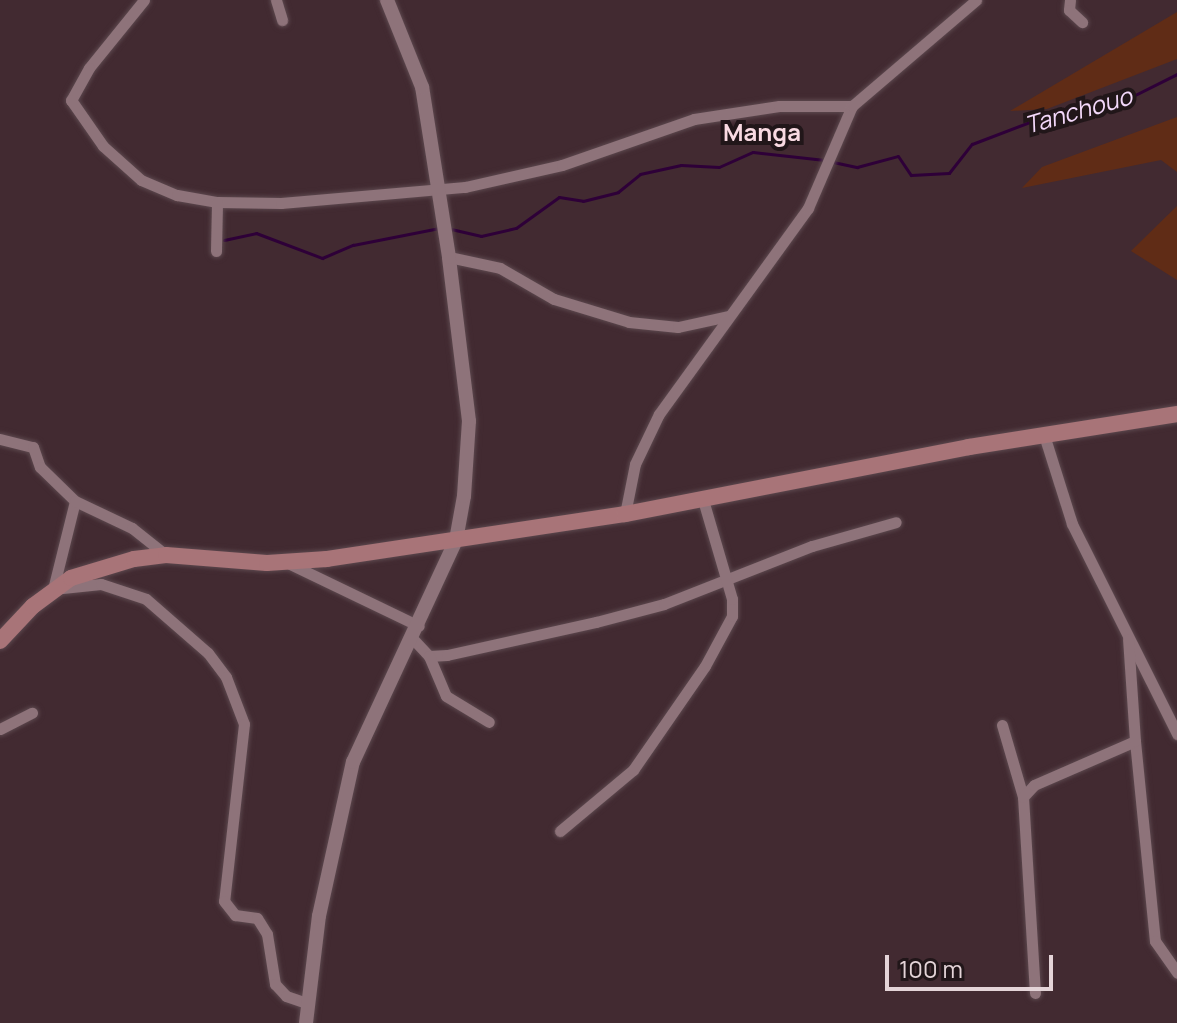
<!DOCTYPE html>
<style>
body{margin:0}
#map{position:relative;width:1177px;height:1023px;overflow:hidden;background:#422a31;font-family:Manrope,sans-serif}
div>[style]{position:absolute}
.green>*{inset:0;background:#602c16}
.stream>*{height:3px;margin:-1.5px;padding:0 1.5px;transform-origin:1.5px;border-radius:1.5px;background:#2e0038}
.roads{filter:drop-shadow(0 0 2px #5c484e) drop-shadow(0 0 2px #5c484e)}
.minor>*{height:11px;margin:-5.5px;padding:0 5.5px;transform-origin:5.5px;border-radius:5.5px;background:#8e737a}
.tertiary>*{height:14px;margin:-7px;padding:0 7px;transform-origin:7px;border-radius:7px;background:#8e737a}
.secondary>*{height:16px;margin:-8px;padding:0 8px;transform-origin:8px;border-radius:8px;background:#a87478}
span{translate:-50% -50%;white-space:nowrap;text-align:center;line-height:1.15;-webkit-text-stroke:8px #211619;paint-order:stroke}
.water-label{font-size:24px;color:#f3d8fa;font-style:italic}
.neighbourhood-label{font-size:24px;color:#f9dae2;font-weight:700}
.scale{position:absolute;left:885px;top:955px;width:168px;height:36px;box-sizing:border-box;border:4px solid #e4d4d8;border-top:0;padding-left:10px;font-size:24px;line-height:28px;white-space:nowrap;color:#e4d4d8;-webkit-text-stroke:6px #211619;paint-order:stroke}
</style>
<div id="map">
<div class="green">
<div style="clip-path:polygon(1177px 12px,1177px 59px,1047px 109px,1010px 111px)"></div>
<div style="clip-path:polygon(1177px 117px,1177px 172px,1161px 160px,1022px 188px,1042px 167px)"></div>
<div style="clip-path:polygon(1177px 206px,1177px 280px,1131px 251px)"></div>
</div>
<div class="stream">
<div style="left:833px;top:162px;width:25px;rotate:12deg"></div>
<div style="left:857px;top:167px;width:42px;rotate:-15deg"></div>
<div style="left:898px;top:156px;width:23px;rotate:56deg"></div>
<div style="left:911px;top:175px;width:38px;rotate:-3deg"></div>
<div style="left:949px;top:173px;width:37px;rotate:-52deg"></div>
<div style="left:972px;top:144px;width:102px;rotate:-20.8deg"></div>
<div style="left:1067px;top:108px;width:52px;rotate:-5.5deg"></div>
<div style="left:1119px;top:103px;width:65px;rotate:-26.6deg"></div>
<div style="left:451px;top:229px;width:31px;rotate:13deg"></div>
<div style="left:481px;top:236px;width:36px;rotate:-13deg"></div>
<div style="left:516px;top:228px;width:53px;rotate:-35.8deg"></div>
<div style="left:559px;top:197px;width:24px;rotate:9deg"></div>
<div style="left:583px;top:201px;width:36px;rotate:-14deg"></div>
<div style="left:618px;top:192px;width:28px;rotate:-39deg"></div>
<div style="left:640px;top:174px;width:42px;rotate:-12.4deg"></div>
<div style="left:681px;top:165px;width:38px;rotate:3deg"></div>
<div style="left:719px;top:167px;width:37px;rotate:-24deg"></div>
<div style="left:753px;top:152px;width:72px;rotate:6.3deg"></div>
<div style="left:224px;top:240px;width:33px;rotate:-12deg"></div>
<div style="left:256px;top:233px;width:71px;rotate:20.7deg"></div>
<div style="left:322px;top:258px;width:34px;rotate:-23deg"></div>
<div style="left:353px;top:245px;width:88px;rotate:-11.2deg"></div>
</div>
<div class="roads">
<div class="minor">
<div style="left:144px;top:0;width:87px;rotate:129deg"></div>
<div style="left:89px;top:68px;width:37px;rotate:119deg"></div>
<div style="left:71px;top:100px;width:56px;rotate:55.2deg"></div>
<div style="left:103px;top:146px;width:51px;rotate:41.8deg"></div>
<div style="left:141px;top:180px;width:39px;rotate:23deg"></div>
<div style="left:177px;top:195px;width:41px;rotate:9.9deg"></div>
<div style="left:217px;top:202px;width:64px;rotate:0.9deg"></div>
<div style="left:281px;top:203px;width:185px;rotate:-5deg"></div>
<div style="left:465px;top:187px;width:99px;rotate:-12.8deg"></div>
<div style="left:562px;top:165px;width:140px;rotate:-19.2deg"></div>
<div style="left:694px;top:119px;width:86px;rotate:-8.7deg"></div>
<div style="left:779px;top:106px;width:73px"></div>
<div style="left:276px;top:0;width:21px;rotate:73deg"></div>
<div style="left:1070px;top:0;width:10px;rotate:96deg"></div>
<div style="left:1069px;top:10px;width:18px;rotate:43deg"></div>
<div style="left:216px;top:251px;width:49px;rotate:-88.8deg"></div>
<div style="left:449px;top:257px;width:52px;rotate:12.2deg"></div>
<div style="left:500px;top:268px;width:62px;rotate:29.9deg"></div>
<div style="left:554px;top:299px;width:78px;rotate:17deg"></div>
<div style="left:629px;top:322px;width:49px;rotate:5.8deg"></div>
<div style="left:678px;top:327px;width:51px;rotate:-12.4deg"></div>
<div style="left:1044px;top:435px;width:93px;rotate:72.5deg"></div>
<div style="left:1072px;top:524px;width:235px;rotate:63.4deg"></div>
<div style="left:0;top:439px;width:34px;rotate:14deg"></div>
<div style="left:33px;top:447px;width:21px;rotate:71deg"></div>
<div style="left:40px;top:467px;width:49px;rotate:44.2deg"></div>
<div style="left:75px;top:501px;width:91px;rotate:104deg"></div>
<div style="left:53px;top:589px;width:48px;rotate:-5.9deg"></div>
<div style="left:101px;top:584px;width:47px;rotate:18.4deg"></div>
<div style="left:146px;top:599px;width:82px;rotate:41.1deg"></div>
<div style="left:208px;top:653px;width:30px;rotate:53deg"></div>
<div style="left:226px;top:677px;width:50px;rotate:69deg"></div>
<div style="left:244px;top:724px;width:178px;rotate:96.4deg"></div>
<div style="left:224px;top:901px;width:18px;rotate:52deg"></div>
<div style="left:235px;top:915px;width:22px;rotate:8deg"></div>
<div style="left:257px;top:918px;width:19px;rotate:58deg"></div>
<div style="left:267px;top:934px;width:51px;rotate:80.9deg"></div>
<div style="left:275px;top:984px;width:16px;rotate:47deg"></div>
<div style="left:286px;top:996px;width:24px;rotate:19deg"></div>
<div style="left:75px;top:501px;width:63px;rotate:25.3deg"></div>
<div style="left:132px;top:528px;width:43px;rotate:38.5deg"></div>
<div style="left:625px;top:514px;width:51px;rotate:-78.7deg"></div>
<div style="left:635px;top:464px;width:55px;rotate:-64.4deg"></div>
<div style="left:659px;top:414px;width:254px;rotate:-54.1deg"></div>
<div style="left:808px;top:208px;width:111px;rotate:-66.7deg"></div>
<div style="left:852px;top:106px;width:163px;rotate:-40.5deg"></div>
<div style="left:288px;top:563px;width:145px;rotate:25.7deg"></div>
<div style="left:413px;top:639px;width:23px;rotate:47deg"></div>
<div style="left:429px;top:656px;width:18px;rotate:-3deg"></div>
<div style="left:447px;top:655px;width:153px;rotate:-12.5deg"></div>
<div style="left:596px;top:622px;width:70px;rotate:-14.8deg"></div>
<div style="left:664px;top:604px;width:159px;rotate:-21.4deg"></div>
<div style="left:812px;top:546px;width:87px;rotate:-15.9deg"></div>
<div style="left:429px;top:656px;width:43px;rotate:67deg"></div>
<div style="left:446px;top:696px;width:50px;rotate:31.2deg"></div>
<div style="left:1002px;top:725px;width:75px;rotate:73.7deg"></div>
<div style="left:0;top:729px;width:36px;rotate:-27deg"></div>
<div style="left:1135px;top:741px;width:201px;rotate:84.3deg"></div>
<div style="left:1155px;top:941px;width:39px;rotate:55deg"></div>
<div style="left:560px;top:831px;width:95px;rotate:-39.9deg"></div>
<div style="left:633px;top:770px;width:126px;rotate:-55.3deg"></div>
<div style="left:705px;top:666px;width:57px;rotate:-61.6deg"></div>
<div style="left:732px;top:616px;width:17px;rotate:-90deg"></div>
<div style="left:732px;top:599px;width:103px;rotate:-106.3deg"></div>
<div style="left:1035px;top:993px;width:196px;rotate:-93.5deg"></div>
<div style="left:1023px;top:797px;width:16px;rotate:-47deg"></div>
<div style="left:1034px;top:785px;width:110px;rotate:-23.5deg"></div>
<div style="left:1135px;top:741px;width:102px;rotate:-93.9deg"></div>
</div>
<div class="tertiary">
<div style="left:306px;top:1023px;width:108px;rotate:-83.1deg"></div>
<div style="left:319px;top:916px;width:158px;rotate:-77.6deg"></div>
<div style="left:353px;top:762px;width:245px;rotate:-65.1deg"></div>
<div style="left:456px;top:540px;width:45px;rotate:-79.7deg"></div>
<div style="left:464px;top:496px;width:75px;rotate:-86.2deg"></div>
<div style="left:469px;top:421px;width:165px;rotate:-97deg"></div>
<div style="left:449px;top:257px;width:172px;rotate:-99deg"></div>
<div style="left:422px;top:87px;width:94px;rotate:-111.9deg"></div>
</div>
<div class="secondary">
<div style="left:0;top:641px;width:48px;rotate:-46.7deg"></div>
<div style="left:33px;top:606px;width:47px;rotate:-36.4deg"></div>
<div style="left:71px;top:578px;width:66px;rotate:-16.8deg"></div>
<div style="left:134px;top:559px;width:32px;rotate:-7deg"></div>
<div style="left:166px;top:555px;width:101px;rotate:4.5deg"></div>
<div style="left:267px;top:563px;width:60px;rotate:-3.8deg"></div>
<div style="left:327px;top:559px;width:301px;rotate:-8.6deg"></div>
<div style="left:625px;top:514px;width:350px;rotate:-11deg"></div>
<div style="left:969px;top:447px;width:211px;rotate:-9deg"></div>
</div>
</div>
<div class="water-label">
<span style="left:1078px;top:110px;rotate:-16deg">Tanchouo</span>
</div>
<div class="neighbourhood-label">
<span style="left:762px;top:132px">Manga</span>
</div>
<div class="scale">100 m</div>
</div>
